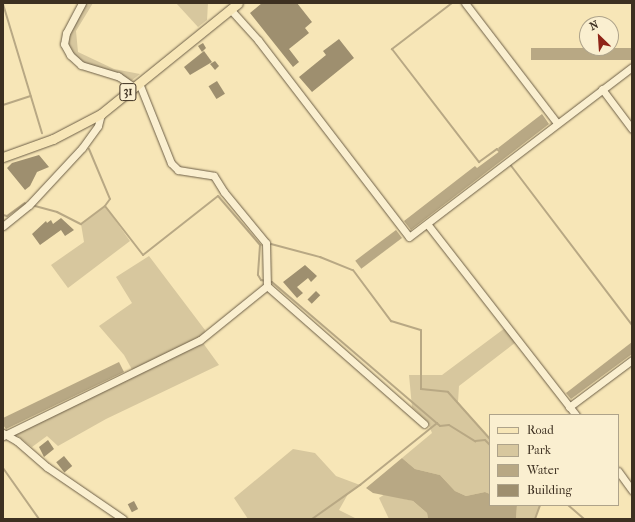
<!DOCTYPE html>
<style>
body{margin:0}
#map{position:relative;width:635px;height:522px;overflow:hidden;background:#f7e6b7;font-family:"IM FELL French Canon",serif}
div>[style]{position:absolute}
.green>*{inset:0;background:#d7c79e}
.water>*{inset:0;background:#b8a884;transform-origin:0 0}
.stream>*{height:2px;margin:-1px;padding:0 1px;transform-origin:1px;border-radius:1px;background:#b8a884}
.building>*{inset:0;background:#9e8f6f;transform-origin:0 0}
.roads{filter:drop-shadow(0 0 1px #6c5e46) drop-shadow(0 0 1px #6c5e46)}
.minor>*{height:7px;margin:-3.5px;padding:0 3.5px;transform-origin:3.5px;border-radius:3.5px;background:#faefd0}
.major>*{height:9px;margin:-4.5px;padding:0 4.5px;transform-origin:4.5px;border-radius:4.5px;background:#f7e6b7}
span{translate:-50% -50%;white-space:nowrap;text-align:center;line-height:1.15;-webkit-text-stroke:3.5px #faefd0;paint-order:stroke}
.shield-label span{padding:1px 3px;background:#faefd0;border:1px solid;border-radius:3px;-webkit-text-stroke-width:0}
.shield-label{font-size:12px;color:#3d3021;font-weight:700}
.frame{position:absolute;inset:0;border:4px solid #3d3021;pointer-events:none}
.legend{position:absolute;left:489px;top:414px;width:130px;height:92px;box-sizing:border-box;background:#faefd0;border:1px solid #aea38a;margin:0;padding:5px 7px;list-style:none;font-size:12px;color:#3d3021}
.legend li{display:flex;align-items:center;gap:8px;height:20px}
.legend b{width:20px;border:1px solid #aea38a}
.north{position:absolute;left:579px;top:16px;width:40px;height:40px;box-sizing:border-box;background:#faefd0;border:1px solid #aea38a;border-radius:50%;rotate:335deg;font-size:11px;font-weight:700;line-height:16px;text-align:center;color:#3d3021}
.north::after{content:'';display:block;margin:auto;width:14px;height:18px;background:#8f2418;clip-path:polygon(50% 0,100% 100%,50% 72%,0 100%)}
</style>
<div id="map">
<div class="green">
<div style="clip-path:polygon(84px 3px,93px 3px,76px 31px,78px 52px,114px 69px,140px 74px,131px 81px,82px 63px,74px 57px,67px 45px,68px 33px)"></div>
<div style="clip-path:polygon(176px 3px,208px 3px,207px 20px,198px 27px)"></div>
<div style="clip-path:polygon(105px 206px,130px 241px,68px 288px,51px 265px,84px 242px,81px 224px)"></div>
<div style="clip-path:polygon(149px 256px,205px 330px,203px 343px,219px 365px,106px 419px,58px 446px,47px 436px,32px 447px,15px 434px,135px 375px,124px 355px,99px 326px,132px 303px,116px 277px)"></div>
<div style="clip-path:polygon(505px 328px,516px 342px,459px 386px,458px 402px,490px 439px,490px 494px,485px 492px,466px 496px,455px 491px,440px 475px,415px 469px,402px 458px,432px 433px,427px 421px,412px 407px,409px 375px,442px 375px)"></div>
<div style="clip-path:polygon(293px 449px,315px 453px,336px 476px,360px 485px,348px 494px,339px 510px,357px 519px,248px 519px,234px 498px)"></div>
<div style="clip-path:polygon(385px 494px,413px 501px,427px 513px,428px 519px,389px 519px,379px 498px)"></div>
<div style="clip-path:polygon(517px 505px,540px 505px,535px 519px,516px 519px)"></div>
</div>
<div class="water">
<div style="left:632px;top:48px;width:12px;height:101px;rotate:90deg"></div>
<div style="clip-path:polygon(542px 114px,549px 124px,411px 230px,404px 221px,475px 166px,477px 168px,500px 151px,498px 148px)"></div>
<div style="left:396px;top:230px;width:10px;height:51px;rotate:53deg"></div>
<div style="clip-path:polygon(632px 342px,632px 354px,571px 399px,566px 393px)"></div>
<div style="clip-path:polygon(119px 362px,124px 372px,6px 429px,3px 425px,3px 418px)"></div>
<div style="clip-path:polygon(402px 458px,415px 469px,440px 475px,455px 491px,466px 496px,485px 492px,490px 494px,490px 505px,517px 505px,516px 519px,428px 519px,427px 513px,413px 501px,373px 493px,366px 488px)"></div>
</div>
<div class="stream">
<div style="left:452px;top:3px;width:76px;rotate:142.5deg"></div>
<div style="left:392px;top:49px;width:143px;rotate:52.4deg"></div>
<div style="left:479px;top:162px;width:22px;rotate:-36deg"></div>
<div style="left:497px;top:149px;width:4px;rotate:45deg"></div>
<div style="left:3px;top:4px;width:135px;rotate:73.2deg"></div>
<div style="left:3px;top:105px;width:29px;rotate:-18deg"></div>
<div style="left:89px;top:149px;width:54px;rotate:67.2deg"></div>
<div style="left:110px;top:199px;width:9px;rotate:126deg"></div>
<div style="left:105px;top:206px;width:62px;rotate:52.2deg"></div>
<div style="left:143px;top:255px;width:95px;rotate:-38.2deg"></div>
<div style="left:218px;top:196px;width:65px;rotate:49.4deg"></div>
<div style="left:260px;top:245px;width:30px;rotate:94deg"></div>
<div style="left:258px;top:275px;width:6px;rotate:59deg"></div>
<div style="left:261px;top:280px;width:11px;rotate:10deg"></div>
<div style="left:272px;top:282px;width:221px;rotate:40.6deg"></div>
<div style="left:440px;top:426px;width:9px;rotate:-6deg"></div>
<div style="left:449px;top:425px;width:31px;rotate:32deg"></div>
<div style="left:475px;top:441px;width:10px;rotate:-6deg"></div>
<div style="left:485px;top:440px;width:7px;rotate:45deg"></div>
<div style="left:509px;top:163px;width:203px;rotate:52.8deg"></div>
<div style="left:35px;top:206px;width:23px;rotate:15deg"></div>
<div style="left:57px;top:212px;width:27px;rotate:27deg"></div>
<div style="left:81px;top:224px;width:30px;rotate:-37deg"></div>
<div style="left:3px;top:215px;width:4px;rotate:14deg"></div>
<div style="left:7px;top:216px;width:22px;rotate:-36deg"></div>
<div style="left:271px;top:244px;width:51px;rotate:14.9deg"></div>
<div style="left:320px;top:257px;width:35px;rotate:22deg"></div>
<div style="left:353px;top:270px;width:64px;rotate:53.3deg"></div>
<div style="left:391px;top:321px;width:31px;rotate:17deg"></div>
<div style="left:421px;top:330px;width:59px;rotate:90deg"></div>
<div style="left:421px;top:389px;width:27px;rotate:6deg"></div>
<div style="left:448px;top:392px;width:63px;rotate:48.2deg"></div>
<div style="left:3px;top:468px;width:62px;rotate:54.8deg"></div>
<div style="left:568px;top:505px;width:21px;rotate:41deg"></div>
<div style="left:312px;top:519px;width:59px;rotate:-35.3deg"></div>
<div style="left:360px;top:485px;width:99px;rotate:-38.8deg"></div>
<div style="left:535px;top:519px;width:15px;rotate:-70deg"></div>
</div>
<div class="building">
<div style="clip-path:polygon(262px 3px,297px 3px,312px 22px,305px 28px,309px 33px,289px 49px,299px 62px,293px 67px,250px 13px)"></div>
<div style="clip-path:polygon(339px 39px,354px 58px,312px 92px,299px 77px,326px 55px,323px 51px)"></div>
<div style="clip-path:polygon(203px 43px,206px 48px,202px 52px,198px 46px)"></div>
<div style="clip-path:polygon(204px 51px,212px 62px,190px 75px,184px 67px)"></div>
<div style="clip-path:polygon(215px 61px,219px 66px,215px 70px,210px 64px)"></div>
<div style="left:217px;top:81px;width:15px;height:10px;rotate:58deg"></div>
<div style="clip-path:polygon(39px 155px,49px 167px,37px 172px,30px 186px,25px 190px,7px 168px,12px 163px)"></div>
<div style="clip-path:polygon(61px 218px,74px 230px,65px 236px,61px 230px,40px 245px,32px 234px,46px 221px,47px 223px,51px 220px,53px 224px)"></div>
<div style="clip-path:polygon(305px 265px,317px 276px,311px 282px,308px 278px,297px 287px,303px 293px,297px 298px,283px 282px)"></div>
<div style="left:316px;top:291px;width:6px;height:12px;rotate:45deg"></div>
<div style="clip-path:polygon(48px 440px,54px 449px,44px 457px,39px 447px)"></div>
<div style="left:64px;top:456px;width:13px;height:10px;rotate:51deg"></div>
<div style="left:134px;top:501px;width:9px;height:7px;rotate:63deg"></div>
</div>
<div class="roads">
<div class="minor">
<div style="left:82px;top:3px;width:34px;rotate:118deg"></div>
<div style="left:66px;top:33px;width:11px;rotate:100deg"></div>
<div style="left:64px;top:44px;width:13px;rotate:61deg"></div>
<div style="left:70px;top:55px;width:15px;rotate:42deg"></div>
<div style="left:81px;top:65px;width:39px;rotate:17deg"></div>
<div style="left:118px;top:76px;width:19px;rotate:35deg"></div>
<div style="left:465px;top:3px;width:151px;rotate:52.5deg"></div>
<div style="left:230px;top:9px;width:42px;rotate:47.9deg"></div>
<div style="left:258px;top:40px;width:248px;rotate:52.5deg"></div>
<div style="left:409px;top:237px;width:280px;rotate:-37.3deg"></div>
<div style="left:139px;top:83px;width:86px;rotate:68.2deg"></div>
<div style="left:171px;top:163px;width:10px;rotate:45deg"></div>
<div style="left:178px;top:170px;width:36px;rotate:9deg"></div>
<div style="left:214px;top:176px;width:19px;rotate:58deg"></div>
<div style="left:224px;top:192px;width:66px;rotate:50.5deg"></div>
<div style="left:266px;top:243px;width:43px;rotate:88.7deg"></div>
<div style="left:267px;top:286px;width:209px;rotate:41.3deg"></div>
<div style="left:602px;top:89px;width:50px;rotate:53.1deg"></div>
<div style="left:428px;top:225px;width:241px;rotate:52.1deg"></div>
<div style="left:3px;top:226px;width:33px;rotate:-39deg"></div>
<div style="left:29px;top:205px;width:78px;rotate:-47.1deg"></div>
<div style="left:82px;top:148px;width:27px;rotate:-54deg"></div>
<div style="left:98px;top:126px;width:12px;rotate:-76deg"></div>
<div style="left:569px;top:407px;width:79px;rotate:-36.7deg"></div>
<div style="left:3px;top:433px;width:16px;rotate:30deg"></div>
<div style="left:17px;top:441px;width:40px;rotate:41deg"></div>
<div style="left:47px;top:467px;width:92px;rotate:34.4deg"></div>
<div style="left:3px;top:436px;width:219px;rotate:-26deg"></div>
<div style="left:200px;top:340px;width:86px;rotate:-38.9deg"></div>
<div style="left:618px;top:471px;width:24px;rotate:54deg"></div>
</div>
<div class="major">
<div style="left:3px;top:157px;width:53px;rotate:-19.8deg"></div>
<div style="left:53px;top:139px;width:54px;rotate:-27.5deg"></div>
<div style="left:101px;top:114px;width:176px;rotate:-39deg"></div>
</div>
</div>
<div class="shield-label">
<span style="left:128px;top:92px">31</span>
</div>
<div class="frame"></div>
<ul class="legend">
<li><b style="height:5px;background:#f7e6b7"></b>Road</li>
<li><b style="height:11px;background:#d7c79e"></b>Park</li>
<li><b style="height:11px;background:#b8a884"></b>Water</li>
<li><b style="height:11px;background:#9e8f6f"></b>Building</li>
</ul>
<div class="north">N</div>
</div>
